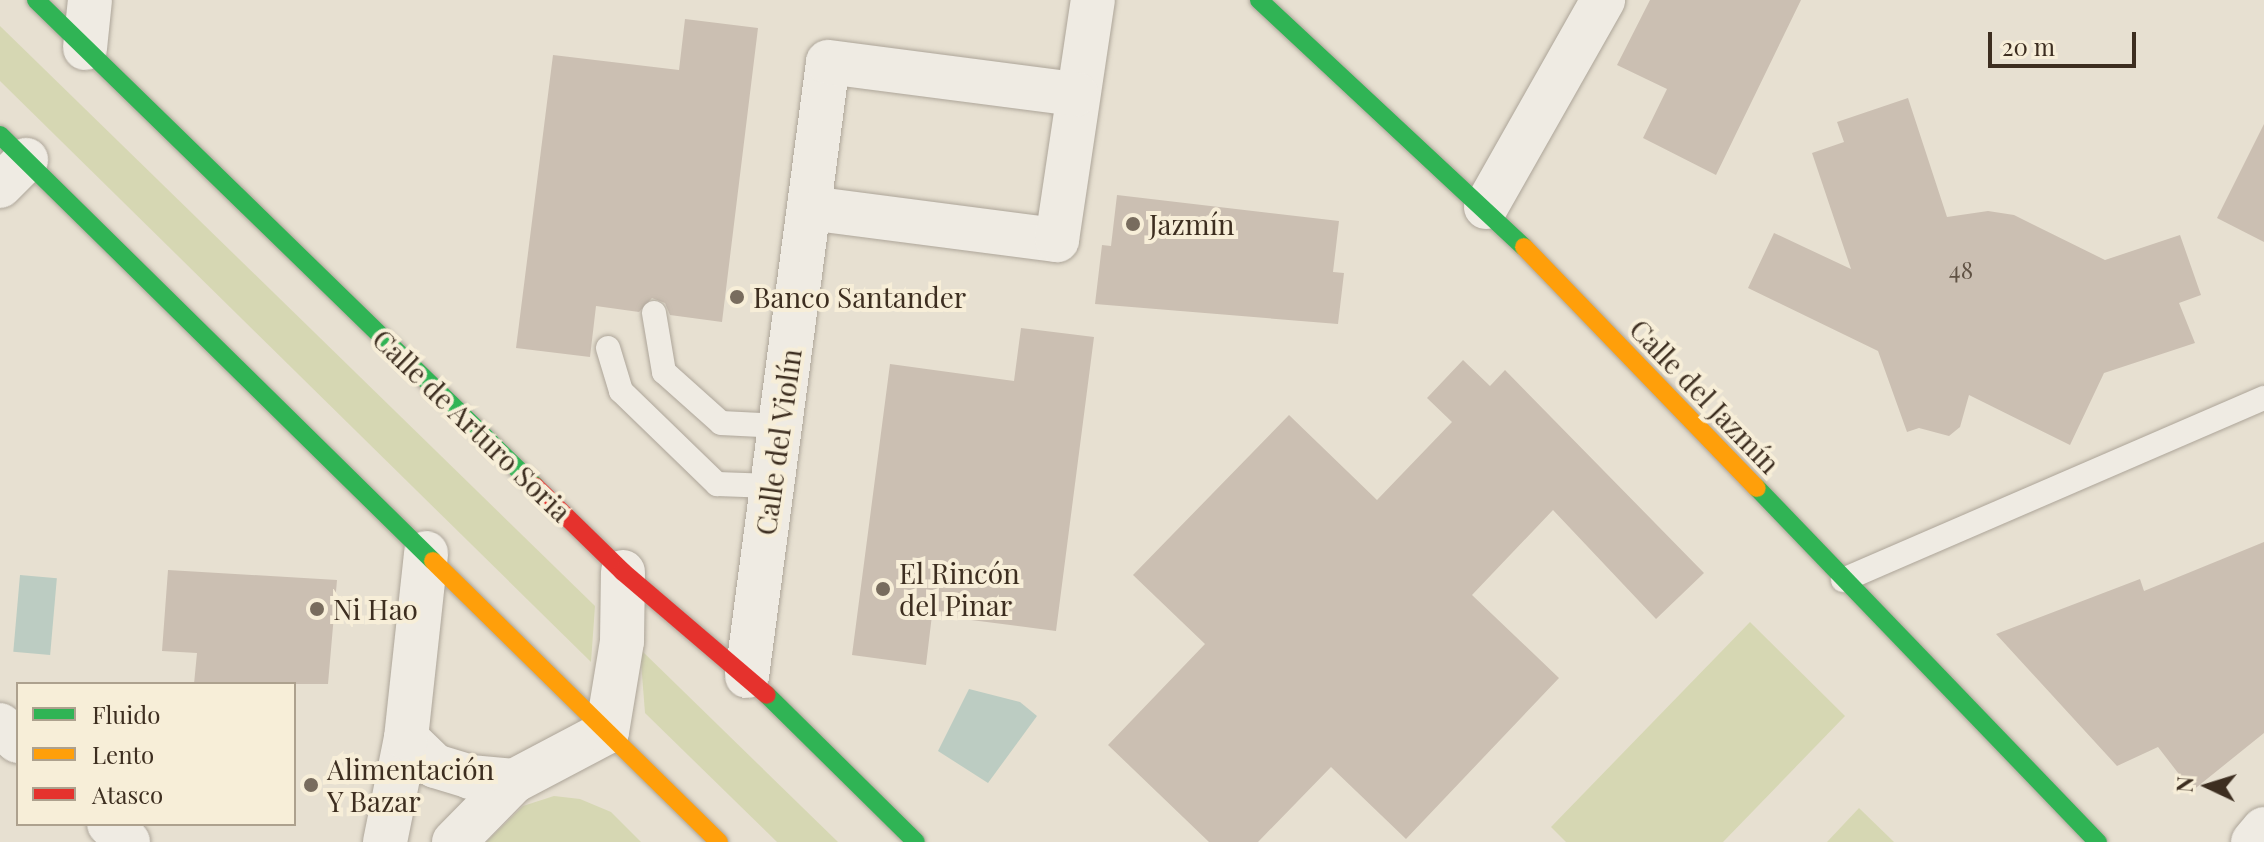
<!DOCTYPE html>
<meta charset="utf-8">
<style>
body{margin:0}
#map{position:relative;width:2264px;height:842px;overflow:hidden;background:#e7e0d1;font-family:"Playfair Display",serif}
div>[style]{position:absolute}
.green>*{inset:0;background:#d6d7b3}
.water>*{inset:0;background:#bcccc2;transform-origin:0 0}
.building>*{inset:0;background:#cbbfb2}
.roads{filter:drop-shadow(0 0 2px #ada599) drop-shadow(0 0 2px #ada599)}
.lane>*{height:24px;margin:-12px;padding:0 12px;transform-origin:12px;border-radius:12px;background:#efebe3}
.street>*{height:44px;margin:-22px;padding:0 22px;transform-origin:22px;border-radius:22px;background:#efebe3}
.fast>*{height:18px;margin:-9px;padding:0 9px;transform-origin:9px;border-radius:9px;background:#30b455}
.slow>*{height:18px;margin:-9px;padding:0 9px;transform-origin:9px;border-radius:9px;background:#ff9f0a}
.jam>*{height:18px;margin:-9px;padding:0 9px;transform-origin:9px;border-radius:9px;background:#e5322d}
.dots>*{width:22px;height:22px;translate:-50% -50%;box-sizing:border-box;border:4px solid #f7eed8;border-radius:50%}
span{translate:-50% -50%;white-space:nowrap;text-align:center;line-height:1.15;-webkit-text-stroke:8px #f7eed8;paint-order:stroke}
.number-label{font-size:24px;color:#605244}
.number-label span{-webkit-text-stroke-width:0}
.poi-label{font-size:28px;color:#3d2e20}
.left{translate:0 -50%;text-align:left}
.street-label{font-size:28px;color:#3d2e20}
.legend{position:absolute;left:16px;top:682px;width:280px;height:144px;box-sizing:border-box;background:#f7eed8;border:2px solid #ada18e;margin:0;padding:10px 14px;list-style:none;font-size:24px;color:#3d2e20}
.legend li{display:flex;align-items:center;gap:16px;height:40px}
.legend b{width:40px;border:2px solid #ada18e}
.north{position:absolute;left:2168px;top:746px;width:80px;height:80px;-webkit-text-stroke:6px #f7eed8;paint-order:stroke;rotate:274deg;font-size:22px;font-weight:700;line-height:32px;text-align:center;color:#3d2e20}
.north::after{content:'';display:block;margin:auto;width:28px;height:36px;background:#3d2e20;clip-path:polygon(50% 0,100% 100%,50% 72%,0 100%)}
.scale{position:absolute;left:1988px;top:32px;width:148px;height:36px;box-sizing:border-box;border:4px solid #3d2e20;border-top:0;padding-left:10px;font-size:24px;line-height:28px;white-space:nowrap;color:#3d2e20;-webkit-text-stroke:6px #f7eed8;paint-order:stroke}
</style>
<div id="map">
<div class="green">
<div style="clip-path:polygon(0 26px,595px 606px,591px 662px,0 81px)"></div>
<div style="clip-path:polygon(1750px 622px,1845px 716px,1723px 842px,1566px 842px,1551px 827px)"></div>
<div style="clip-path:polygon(640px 649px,838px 842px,777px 842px,645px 713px)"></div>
<div style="clip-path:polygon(554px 796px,580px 799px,611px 812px,641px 842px,486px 842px,523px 806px)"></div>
<div style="clip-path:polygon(1859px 808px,1894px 842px,1827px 842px)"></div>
</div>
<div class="water">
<div style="left:20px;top:575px;width:37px;height:77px;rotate:5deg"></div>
<div style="clip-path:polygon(969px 689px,1020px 702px,1037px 716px,988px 783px,938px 751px)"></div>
</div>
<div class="building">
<div style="clip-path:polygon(1650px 0,1801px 0,1716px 175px,1643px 138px,1667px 89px,1617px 65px)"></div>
<div style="clip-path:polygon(685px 19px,758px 28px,722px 322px,670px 315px,665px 303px,652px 298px,639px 312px,596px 306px,590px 357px,516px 348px,553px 55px,679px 70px)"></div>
<div style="clip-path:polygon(1908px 98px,1947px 217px,1988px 211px,2014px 215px,2105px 260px,2180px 235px,2201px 295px,2179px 303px,2195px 343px,2104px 373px,2070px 445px,1969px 395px,1960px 427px,1949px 436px,1919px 428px,1907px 432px,1878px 351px,1748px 288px,1774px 233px,1851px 269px,1812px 153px,1844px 142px,1837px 122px)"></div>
<div style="clip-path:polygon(2264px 124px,2264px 242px,2217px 218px)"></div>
<div style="clip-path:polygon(1117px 195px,1339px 221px,1333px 272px,1344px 273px,1338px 324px,1095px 304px,1102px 245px,1111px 246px)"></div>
<div style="clip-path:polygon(1021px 328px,1094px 337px,1056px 631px,932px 615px,926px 665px,852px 655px,890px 364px,1014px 381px)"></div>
<div style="clip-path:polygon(1463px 360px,1490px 386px,1505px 370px,1704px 573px,1656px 619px,1553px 510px,1472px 595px,1559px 678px,1406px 839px,1331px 767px,1258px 842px,1209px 842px,1108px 745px,1205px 644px,1133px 575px,1289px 415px,1377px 500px,1452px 422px,1427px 398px)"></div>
<div style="clip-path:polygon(2264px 542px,2264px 733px,2192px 791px,2158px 747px,2117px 766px,1996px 634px,2140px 579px,2144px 591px)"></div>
<div style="clip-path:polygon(168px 570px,337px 580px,328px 684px,194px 684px,197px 653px,162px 651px)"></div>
</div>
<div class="roads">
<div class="lane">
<div style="left:654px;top:313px;width:60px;rotate:80.4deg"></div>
<div style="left:664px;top:372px;width:76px;rotate:41.8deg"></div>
<div style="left:721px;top:423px;width:60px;rotate:2.9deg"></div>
<div style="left:608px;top:348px;width:45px;rotate:73.2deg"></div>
<div style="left:621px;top:391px;width:134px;rotate:44.1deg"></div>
<div style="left:717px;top:484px;width:55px;rotate:2.1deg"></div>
<div style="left:1843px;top:580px;width:459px;rotate:-23.4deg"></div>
</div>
<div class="street">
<div style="left:85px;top:48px;width:48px;rotate:-84.1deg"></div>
<div style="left:0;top:186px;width:37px;rotate:-45deg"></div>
<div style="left:1486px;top:207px;width:238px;rotate:-60.5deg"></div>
<div style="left:809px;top:208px;width:250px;rotate:7.4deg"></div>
<div style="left:1057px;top:240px;width:243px;rotate:-81.5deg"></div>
<div style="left:747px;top:676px;width:619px;rotate:-82.48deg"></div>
<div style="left:828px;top:62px;width:250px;rotate:7.4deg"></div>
<div style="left:0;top:725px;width:24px;rotate:42deg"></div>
<div style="left:406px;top:738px;width:40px;rotate:44deg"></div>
<div style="left:435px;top:766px;width:37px;rotate:17deg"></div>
<div style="left:470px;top:777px;width:44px;rotate:5.2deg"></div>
<div style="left:109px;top:824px;width:26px;rotate:43deg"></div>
<div style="left:385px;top:842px;width:106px;rotate:-78.6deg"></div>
<div style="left:406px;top:738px;width:186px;rotate:-83.8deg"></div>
<div style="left:454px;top:842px;width:86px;rotate:-45.5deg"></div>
<div style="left:514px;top:781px;width:105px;rotate:-27.8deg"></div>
<div style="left:607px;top:732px;width:92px;rotate:-80.6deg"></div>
<div style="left:622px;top:641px;width:69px;rotate:-89.2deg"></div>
<div style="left:2253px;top:842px;width:17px;rotate:-50deg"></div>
</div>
<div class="fast">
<div style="left:36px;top:0;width:697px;rotate:44.24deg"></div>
<div style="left:1259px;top:0;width:362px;rotate:43deg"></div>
<div style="left:0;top:135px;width:607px;rotate:44.53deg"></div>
<div style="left:1757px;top:488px;width:492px;rotate:46.1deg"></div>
<div style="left:767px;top:695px;width:209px;rotate:44.6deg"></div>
</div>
<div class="slow">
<div style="left:1524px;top:247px;width:335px;rotate:46deg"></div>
<div style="left:433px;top:561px;width:401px;rotate:44.5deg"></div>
</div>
<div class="jam">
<div style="left:535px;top:486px;width:123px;rotate:44.3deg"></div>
<div style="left:623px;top:572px;width:189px;rotate:40.5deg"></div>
</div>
</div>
<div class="dots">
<div style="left:1133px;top:224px;background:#786c5e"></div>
<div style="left:737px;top:297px;background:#786c5e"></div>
<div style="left:883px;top:589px;background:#786c5e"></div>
<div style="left:317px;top:609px;background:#786c5e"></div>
<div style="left:311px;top:785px;background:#786c5e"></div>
</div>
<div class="number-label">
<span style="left:1961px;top:270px">48</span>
</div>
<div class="poi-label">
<span class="left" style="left:1149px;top:224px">Jazmín</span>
<span class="left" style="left:753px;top:297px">Banco Santander</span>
<span class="left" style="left:899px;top:589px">El Rincón<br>del Pinar</span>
<span class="left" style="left:333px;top:609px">Ni Hao</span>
<span class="left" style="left:327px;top:785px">Alimentación<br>Y Bazar</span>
</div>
<div class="street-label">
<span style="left:1705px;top:396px;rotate:46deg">Calle del Jazmín</span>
<span style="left:472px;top:425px;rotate:44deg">Calle de Arturo Soria</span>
<span style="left:778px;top:442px;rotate:-82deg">Calle del Violín</span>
</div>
<ul class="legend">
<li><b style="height:10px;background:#30b455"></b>Fluido</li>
<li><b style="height:10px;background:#ff9f0a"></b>Lento</li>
<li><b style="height:10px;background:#e5322d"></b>Atasco</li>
</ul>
<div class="north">N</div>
<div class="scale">20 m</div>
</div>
